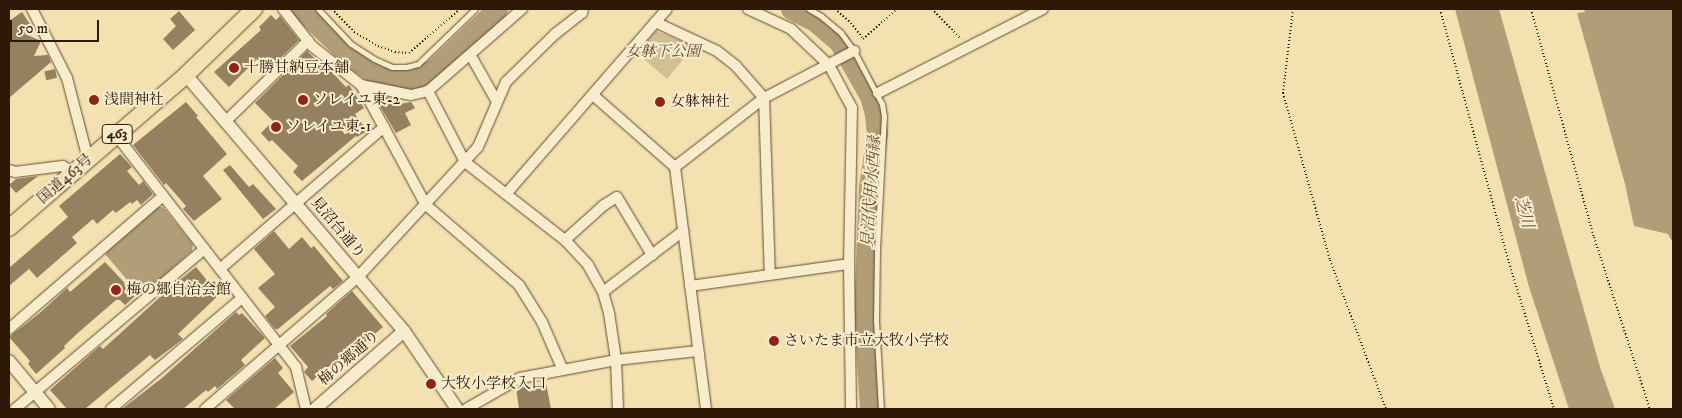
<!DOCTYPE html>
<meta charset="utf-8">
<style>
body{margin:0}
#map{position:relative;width:1682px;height:418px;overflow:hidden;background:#f3e1b0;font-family:"IM FELL DW Pica","Noto Serif JP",serif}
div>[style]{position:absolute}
.green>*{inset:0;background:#d2bf93}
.water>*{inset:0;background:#b19d77}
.river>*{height:21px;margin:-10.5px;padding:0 10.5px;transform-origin:10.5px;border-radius:10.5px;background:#b19d77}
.building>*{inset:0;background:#95815f;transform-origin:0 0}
.path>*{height:2px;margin-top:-1px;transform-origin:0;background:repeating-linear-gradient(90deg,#301807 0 1px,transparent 0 3.5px)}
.roads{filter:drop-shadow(0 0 1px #614a31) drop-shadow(0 0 1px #614a31)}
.service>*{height:5px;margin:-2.5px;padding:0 2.5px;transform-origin:2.5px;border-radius:2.5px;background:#f7eccc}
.minor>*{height:10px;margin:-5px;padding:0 5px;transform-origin:5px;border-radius:5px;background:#f7eccc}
.tertiary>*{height:12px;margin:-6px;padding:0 6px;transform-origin:6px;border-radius:6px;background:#f7eccc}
.trunk>*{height:16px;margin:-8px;padding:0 8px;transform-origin:8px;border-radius:8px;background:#f3e1b0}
.dots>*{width:14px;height:14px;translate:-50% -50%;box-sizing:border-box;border:2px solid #f7eccc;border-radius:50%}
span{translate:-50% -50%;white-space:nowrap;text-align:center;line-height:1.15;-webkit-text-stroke:4px #f7eccc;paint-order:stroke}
.shield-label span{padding:1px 4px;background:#f7eccc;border:1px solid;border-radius:4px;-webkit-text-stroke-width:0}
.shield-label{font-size:14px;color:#301807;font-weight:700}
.park-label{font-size:15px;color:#614a31;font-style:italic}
.poi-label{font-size:15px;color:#301807}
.left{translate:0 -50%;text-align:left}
.street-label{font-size:15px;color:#301807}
.water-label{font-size:16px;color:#644d34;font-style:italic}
.frame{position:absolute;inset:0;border:10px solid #301807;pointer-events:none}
.scale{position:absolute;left:10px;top:20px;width:89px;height:22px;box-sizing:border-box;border:2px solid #301807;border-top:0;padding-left:6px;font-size:15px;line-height:18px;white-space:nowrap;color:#301807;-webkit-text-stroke:4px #f7eccc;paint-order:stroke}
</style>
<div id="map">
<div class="green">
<div style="clip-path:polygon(656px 31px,694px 46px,667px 79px,637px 53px)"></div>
</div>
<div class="water">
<div style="clip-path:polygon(1455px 9px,1499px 9px,1600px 367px,1615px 409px,1569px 409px,1529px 287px)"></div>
<div style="clip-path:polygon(1584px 9px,1673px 9px,1673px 243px,1668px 234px,1634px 226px,1625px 184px,1577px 13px,1585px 12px)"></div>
<div style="clip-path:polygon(158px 207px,163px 207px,193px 244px,192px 251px,141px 296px,105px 254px)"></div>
</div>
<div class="river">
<div style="left:301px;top:9px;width:65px;rotate:43.8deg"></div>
<div style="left:348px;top:54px;width:36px;rotate:36deg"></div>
<div style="left:377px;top:75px;width:18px;rotate:16deg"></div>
<div style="left:394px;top:80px;width:18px"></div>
<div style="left:412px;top:80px;width:25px;rotate:-27deg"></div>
<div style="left:434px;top:69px;width:87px;rotate:-43.6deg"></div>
<div style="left:791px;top:9px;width:27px;rotate:27deg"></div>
<div style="left:815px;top:21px;width:33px;rotate:41deg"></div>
<div style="left:840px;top:43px;width:61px;rotate:60.5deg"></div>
<div style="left:870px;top:96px;width:19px;rotate:74deg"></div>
<div style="left:875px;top:114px;width:19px;rotate:84deg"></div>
<div style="left:877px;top:133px;width:56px;rotate:98.3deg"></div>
<div style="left:869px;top:188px;width:125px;rotate:92.3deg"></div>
<div style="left:864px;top:313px;width:96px;rotate:86.4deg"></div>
</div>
<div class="building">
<div style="clip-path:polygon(179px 11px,195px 30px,173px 50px,163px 39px,176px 26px,170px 19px)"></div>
<div style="clip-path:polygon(22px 12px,33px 29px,25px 34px,41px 41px,34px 56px,48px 55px,51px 62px,9px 98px,9px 21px)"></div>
<div style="clip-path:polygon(271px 15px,276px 20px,280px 16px,299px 40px,268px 70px,257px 59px,229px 87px,214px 72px,261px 30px,259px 27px)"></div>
<div style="clip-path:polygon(307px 51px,324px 68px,327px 67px,346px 87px,349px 85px,364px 108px,355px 114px,367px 131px,357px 137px,356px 136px,302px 181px,293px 172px,298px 166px,272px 140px,269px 142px,261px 133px,273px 121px,255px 103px)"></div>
<div style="left:55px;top:69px;width:9px;height:11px;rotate:77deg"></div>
<div style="clip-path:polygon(385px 97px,398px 99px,400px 104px,411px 102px,415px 108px,405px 113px,411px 125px,396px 133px,377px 101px)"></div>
<div style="clip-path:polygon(186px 102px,198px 116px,196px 117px,227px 154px,203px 176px,222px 199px,194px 221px,183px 209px,186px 206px,166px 183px,164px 185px,133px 145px)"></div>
<div style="clip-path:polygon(120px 154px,132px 167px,127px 171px,139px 185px,143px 181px,153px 194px,141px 205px,137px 200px,132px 204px,130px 202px,116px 213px,113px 210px,97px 224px,93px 219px,72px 237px,77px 243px,37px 278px,29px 269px,9px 286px,9px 268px,68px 217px,59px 206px)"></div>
<div style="clip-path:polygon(230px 165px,249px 187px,253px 184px,276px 209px,263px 219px,223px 170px)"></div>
<div style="clip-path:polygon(38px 176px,16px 193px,9px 185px,16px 179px)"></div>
<div style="clip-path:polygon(274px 231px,289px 249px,302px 237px,311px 248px,314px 246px,343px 281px,333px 289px,330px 286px,278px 329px,275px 329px,265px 316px,275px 307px,258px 288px,275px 274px,254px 249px)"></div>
<div style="clip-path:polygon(105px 262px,136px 295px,125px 305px,120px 300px,116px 300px,79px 332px,64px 346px,65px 348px,36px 374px,28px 364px,30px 361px,9px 337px,41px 312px,67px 288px,70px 292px)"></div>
<div style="clip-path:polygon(196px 267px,210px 284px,214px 281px,223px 291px,178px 334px,183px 339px,155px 360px,150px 355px,85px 409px,67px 409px,50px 390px,100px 346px,103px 349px,170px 288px)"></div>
<div style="clip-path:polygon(352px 291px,383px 327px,335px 367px,332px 364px,312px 381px,304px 372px,308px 367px,290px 346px,327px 316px,326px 314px)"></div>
<div style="clip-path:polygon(236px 312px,239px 315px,242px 313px,265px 338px,241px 360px,245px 365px,217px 389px,215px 386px,208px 392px,206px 390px,183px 409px,122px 409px,162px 378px)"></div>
<div style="clip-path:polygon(275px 358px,283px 368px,278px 373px,294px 392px,274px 409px,235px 409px,226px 400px)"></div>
<div style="clip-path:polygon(546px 383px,551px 409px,519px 409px,516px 388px)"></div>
</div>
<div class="path">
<div style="left:332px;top:9px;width:32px;rotate:46deg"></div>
<div style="left:354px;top:32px;width:28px;rotate:30deg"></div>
<div style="left:378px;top:46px;width:18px;rotate:19deg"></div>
<div style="left:395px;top:52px;width:14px;rotate:4deg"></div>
<div style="left:409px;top:53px;width:67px;rotate:-40.8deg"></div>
<div style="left:835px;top:9px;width:21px;rotate:41deg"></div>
<div style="left:851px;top:23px;width:20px;rotate:53deg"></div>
<div style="left:863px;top:39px;width:45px;rotate:-41.4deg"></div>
<div style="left:932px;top:9px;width:42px;rotate:46deg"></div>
<div style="left:1293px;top:9px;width:85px;rotate:96.8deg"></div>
<div style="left:1283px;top:93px;width:173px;rotate:74.3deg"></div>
<div style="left:1330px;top:260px;width:159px;rotate:69.4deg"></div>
<div style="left:1440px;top:9px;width:266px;rotate:74.8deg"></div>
<div style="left:1510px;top:266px;width:150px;rotate:72.9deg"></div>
<div style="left:1531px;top:9px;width:237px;rotate:74.6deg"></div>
<div style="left:1594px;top:237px;width:181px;rotate:72deg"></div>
</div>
<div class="roads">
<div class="service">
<div style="left:318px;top:9px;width:48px;rotate:46.7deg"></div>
<div style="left:351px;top:44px;width:27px;rotate:33deg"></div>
<div style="left:374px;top:59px;width:20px;rotate:24deg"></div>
<div style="left:392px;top:67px;width:14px"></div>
<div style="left:406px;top:67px;width:12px;rotate:-14deg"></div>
<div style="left:418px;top:64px;width:79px;rotate:-44deg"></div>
<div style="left:809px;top:9px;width:14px;rotate:30deg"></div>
<div style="left:821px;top:16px;width:26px;rotate:40deg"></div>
<div style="left:841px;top:33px;width:22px;rotate:54deg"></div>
<div style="left:854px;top:51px;width:60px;rotate:62.2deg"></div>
<div style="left:882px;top:104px;width:12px;rotate:81deg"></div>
<div style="left:884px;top:116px;width:135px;rotate:93deg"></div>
<div style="left:877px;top:251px;width:69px;rotate:90.8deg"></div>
<div style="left:876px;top:320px;width:89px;rotate:86.8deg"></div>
</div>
<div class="minor">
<div style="left:32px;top:9px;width:77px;rotate:63.1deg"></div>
<div style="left:67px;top:78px;width:84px;rotate:75.5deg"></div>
<div style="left:283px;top:9px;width:47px;rotate:51.9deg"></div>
<div style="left:312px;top:46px;width:63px;rotate:38.5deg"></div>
<div style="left:361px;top:85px;width:51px;rotate:11.3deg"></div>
<div style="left:411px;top:95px;width:17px;rotate:-13deg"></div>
<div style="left:428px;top:91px;width:125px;rotate:-41.1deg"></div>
<div style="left:748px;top:9px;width:47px;rotate:24.9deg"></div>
<div style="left:791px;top:29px;width:52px;rotate:43.5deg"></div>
<div style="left:829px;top:65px;width:49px;rotate:61.9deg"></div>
<div style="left:852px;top:108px;width:156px;rotate:91.1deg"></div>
<div style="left:849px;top:264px;width:145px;rotate:89.2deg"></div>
<div style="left:655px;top:22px;width:68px;rotate:25.1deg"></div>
<div style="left:717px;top:51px;width:24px;rotate:38deg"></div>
<div style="left:736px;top:66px;width:43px;rotate:48.8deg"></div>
<div style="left:764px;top:98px;width:177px;rotate:88.1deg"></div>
<div style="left:471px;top:56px;width:53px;rotate:60.5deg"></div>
<div style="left:361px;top:85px;width:136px;rotate:61.6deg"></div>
<div style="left:426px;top:205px;width:123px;rotate:40.7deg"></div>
<div style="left:519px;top:285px;width:44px;rotate:58.1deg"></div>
<div style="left:542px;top:322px;width:52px;rotate:66.4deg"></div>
<div style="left:428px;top:91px;width:80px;rotate:62.5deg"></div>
<div style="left:465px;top:162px;width:127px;rotate:38deg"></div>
<div style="left:565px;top:240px;width:34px;rotate:47deg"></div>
<div style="left:588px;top:265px;width:31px;rotate:61deg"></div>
<div style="left:603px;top:292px;width:22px;rotate:74deg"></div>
<div style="left:609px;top:313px;width:48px;rotate:81.5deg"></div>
<div style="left:616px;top:360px;width:49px;rotate:87.7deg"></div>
<div style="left:878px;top:93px;width:185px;rotate:-27deg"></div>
<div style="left:593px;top:95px;width:109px;rotate:41.3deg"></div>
<div style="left:675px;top:167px;width:244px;rotate:82.7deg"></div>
<div style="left:226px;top:121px;width:115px;rotate:-44.3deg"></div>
<div style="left:116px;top:135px;width:294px;rotate:52.2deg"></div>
<div style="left:296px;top:367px;width:43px;rotate:76.6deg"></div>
<div style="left:675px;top:167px;width:113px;rotate:-37.8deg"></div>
<div style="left:764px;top:98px;width:102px;rotate:-27.6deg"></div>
<div style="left:9px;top:170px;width:6px;rotate:18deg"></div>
<div style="left:15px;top:172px;width:48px;rotate:-7.1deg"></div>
<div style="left:63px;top:166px;width:11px;rotate:38deg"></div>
<div style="left:506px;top:194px;width:245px;rotate:-49deg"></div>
<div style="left:565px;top:240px;width:52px;rotate:-41.9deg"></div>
<div style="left:604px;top:205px;width:15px;rotate:-32deg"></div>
<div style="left:617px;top:197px;width:68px;rotate:58.9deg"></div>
<div style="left:220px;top:269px;width:217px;rotate:-40.9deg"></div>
<div style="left:690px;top:286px;width:161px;rotate:-7.9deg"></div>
<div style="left:603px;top:292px;width:101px;rotate:-37.3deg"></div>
<div style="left:9px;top:329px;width:203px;rotate:-40.8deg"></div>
<div style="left:15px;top:409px;width:248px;rotate:-40.2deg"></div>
<div style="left:111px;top:409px;width:172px;rotate:-40.3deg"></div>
<div style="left:205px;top:409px;width:202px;rotate:-40.8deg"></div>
<div style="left:358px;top:277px;width:177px;rotate:-47.3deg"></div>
<div style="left:478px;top:147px;width:71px;rotate:-66.7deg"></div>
<div style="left:506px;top:82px;width:69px;rotate:-44.4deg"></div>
<div style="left:555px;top:34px;width:34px;rotate:-38deg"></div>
<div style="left:582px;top:13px;width:4px;rotate:-76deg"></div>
<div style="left:466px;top:409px;width:62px;rotate:-29.9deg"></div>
<div style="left:520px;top:378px;width:98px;rotate:-10.6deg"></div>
<div style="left:616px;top:360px;width:82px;rotate:-6.3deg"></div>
</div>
<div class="tertiary">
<div style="left:186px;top:75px;width:336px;rotate:49.6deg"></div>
<div style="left:404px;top:331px;width:94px;rotate:55.8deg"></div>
<div style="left:9px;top:361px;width:62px;rotate:50.2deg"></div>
<div style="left:315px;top:409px;width:118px;rotate:-41.2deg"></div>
</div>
<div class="trunk">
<div style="left:9px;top:228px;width:234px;rotate:-40.8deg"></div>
<div style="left:186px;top:75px;width:95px;rotate:-44.1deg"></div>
</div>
</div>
<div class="dots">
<div style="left:234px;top:68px;background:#8f2418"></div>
<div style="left:94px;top:100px;background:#8f2418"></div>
<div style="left:303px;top:100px;background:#8f2418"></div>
<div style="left:660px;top:102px;background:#8f2418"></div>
<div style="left:276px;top:127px;background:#8f2418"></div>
<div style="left:116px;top:290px;background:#8f2418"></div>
<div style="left:774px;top:341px;background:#8f2418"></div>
<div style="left:431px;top:384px;background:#8f2418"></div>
</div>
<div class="shield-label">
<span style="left:117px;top:134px">463</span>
</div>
<div class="park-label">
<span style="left:663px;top:52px">女躰下公園</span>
</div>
<div class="poi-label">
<span class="left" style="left:244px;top:68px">十勝甘納豆本舗</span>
<span class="left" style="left:104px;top:100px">浅間神社</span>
<span class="left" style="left:313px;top:100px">ソレイユ東-2</span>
<span class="left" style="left:670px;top:102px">女躰神社</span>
<span class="left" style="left:286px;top:127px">ソレイユ東-1</span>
<span class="left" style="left:126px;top:290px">梅の郷自治会館</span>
<span class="left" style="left:784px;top:341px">さいたま市立大牧小学校</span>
<span class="left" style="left:441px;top:384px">大牧小学校入口</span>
</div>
<div class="street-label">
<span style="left:65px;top:179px;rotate:-41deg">国道463号</span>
<span style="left:338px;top:228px;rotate:50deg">見沼台通り</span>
<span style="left:349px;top:358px;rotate:-41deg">梅の郷通り</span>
</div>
<div class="water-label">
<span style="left:871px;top:192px;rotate:-86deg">見沼代用水西縁</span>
<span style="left:1524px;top:212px;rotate:75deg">芝川</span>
</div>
<div class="frame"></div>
<div class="scale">50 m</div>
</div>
